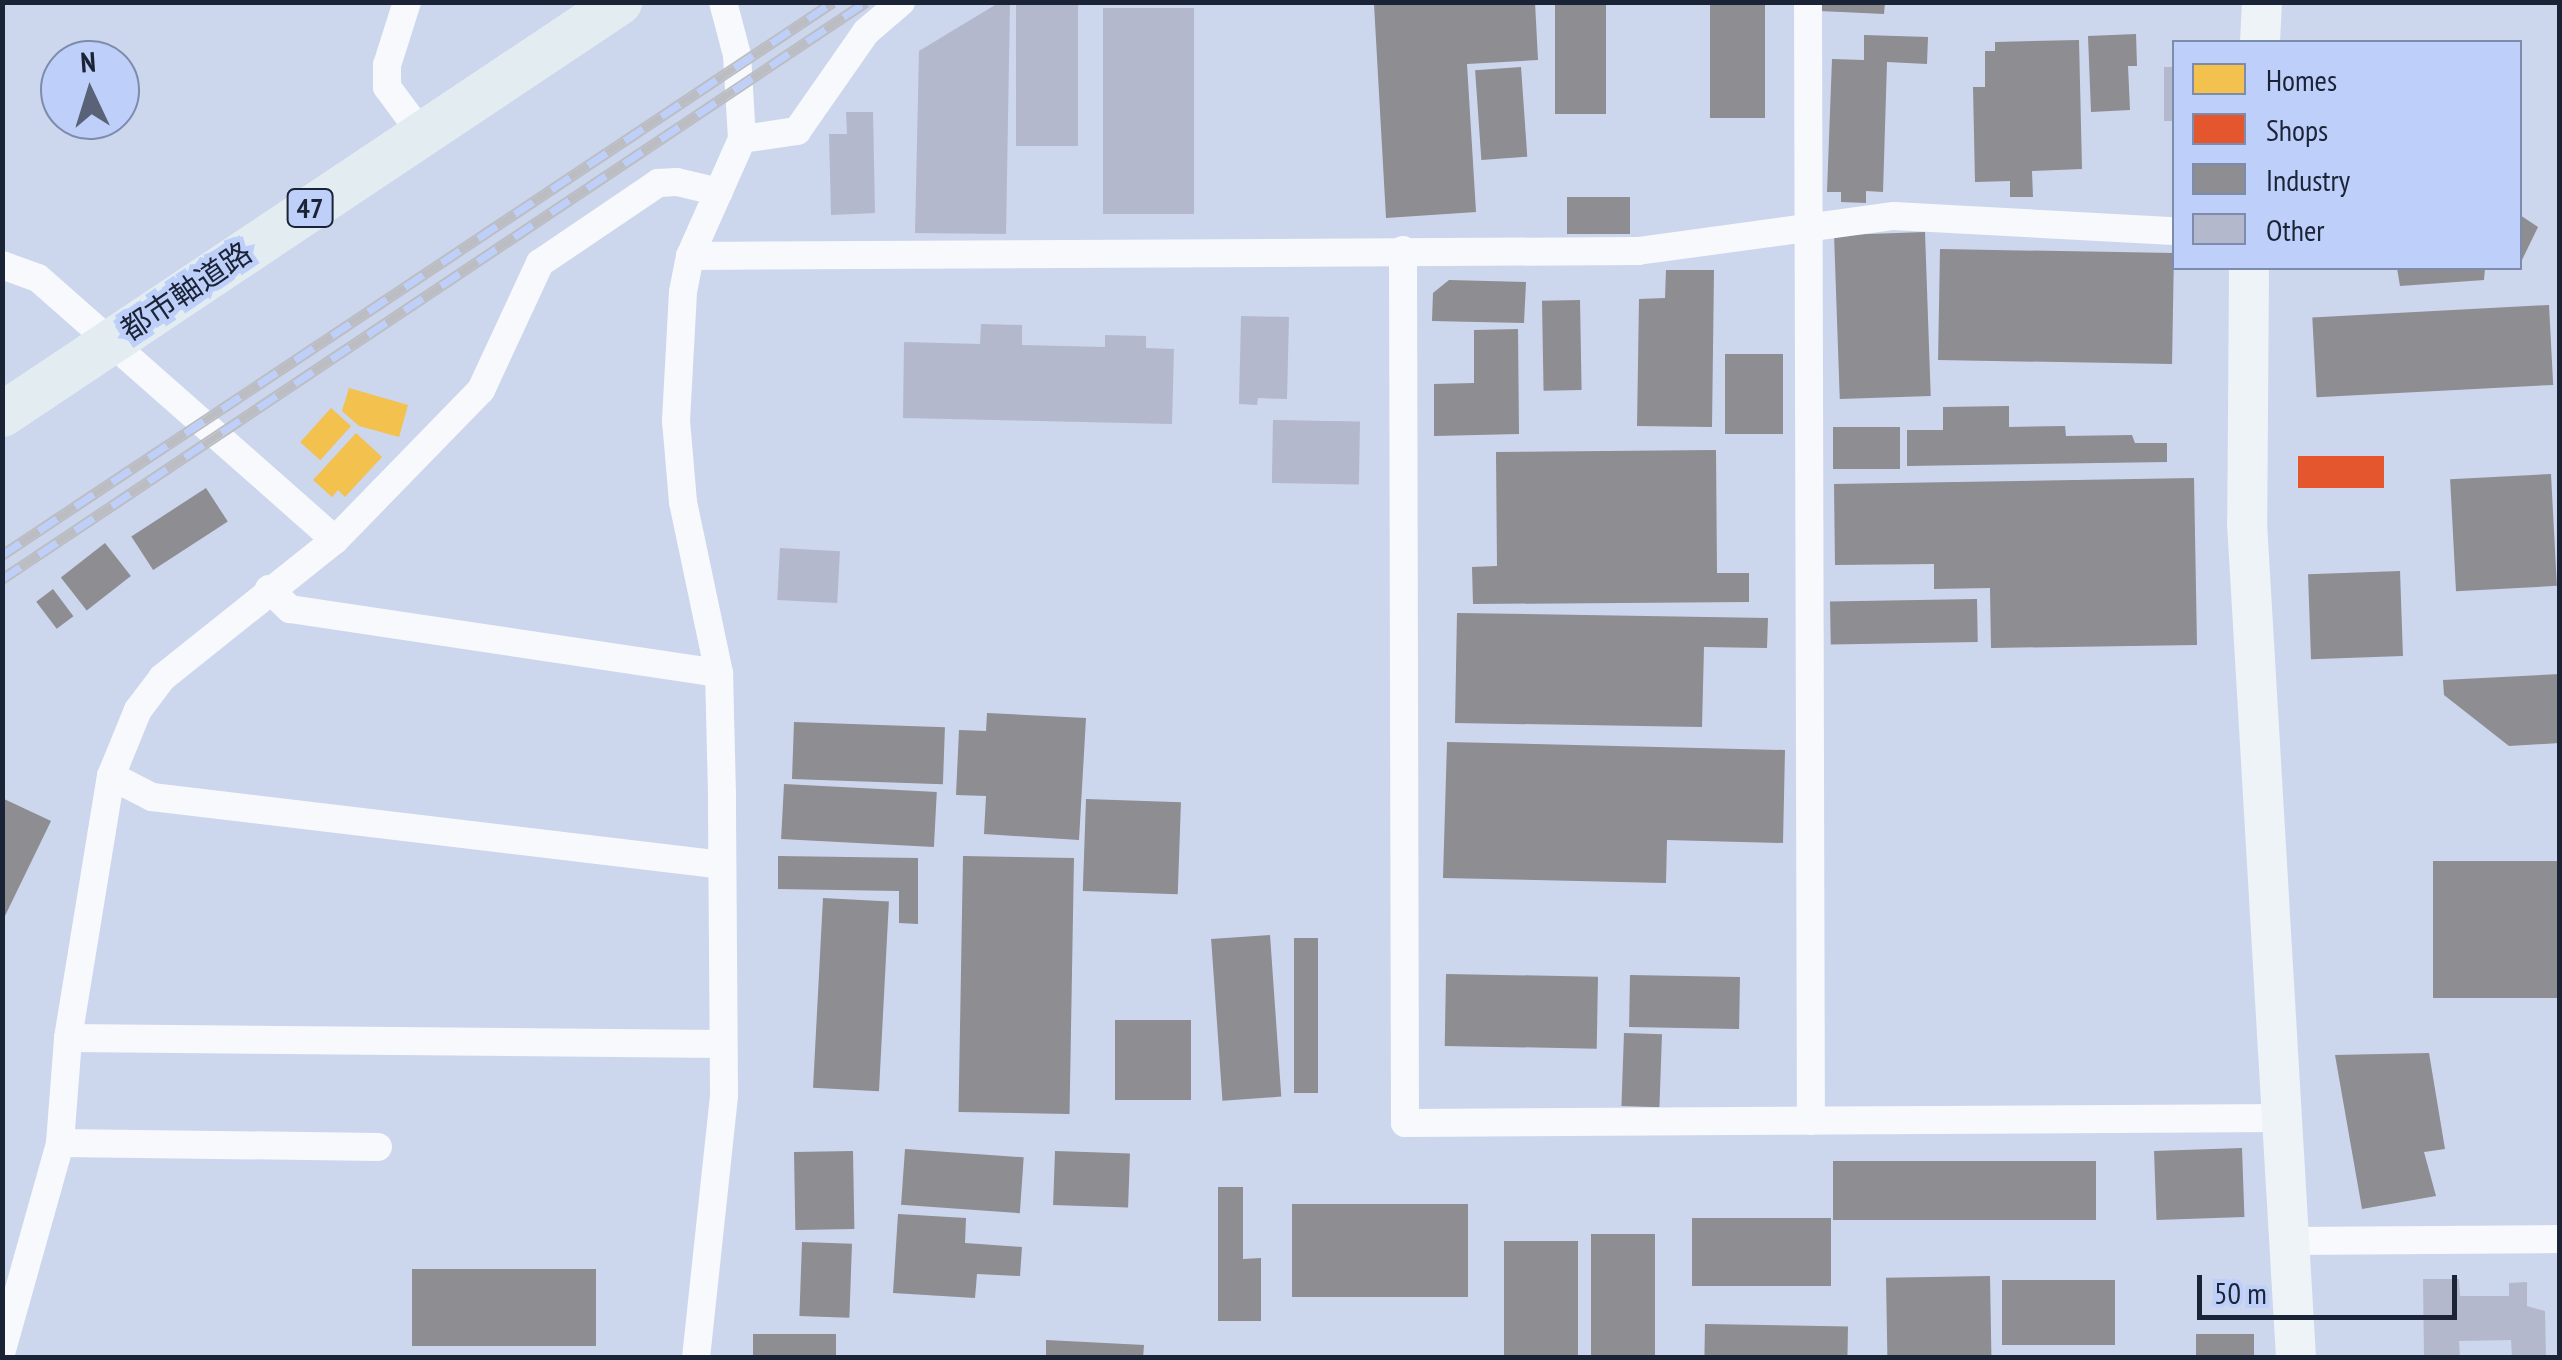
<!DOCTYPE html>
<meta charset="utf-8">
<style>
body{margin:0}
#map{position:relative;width:2562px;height:1360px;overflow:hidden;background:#ccd6ed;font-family:"PT Sans Narrow","Noto Sans JP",sans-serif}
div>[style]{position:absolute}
.homes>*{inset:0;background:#f2c14e;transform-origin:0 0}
.shops>*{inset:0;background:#e4572e;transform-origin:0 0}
.industry>*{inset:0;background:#8d8d92;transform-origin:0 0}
.building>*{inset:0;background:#b4b8cd;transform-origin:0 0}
.street>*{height:28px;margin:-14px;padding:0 14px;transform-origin:14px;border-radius:14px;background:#f7f9fc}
.secondary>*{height:40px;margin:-20px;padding:0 20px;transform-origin:20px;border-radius:20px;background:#edf3f6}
.primary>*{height:45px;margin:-22.5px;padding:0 22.5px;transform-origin:22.5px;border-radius:22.5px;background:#e3edf1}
.rail>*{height:11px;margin-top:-5.5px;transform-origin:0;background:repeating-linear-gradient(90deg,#bed0fa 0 22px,#bbbdc3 0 44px);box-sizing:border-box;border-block:2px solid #bbbdc3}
span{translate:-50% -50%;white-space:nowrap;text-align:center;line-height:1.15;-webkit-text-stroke:10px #bed0fa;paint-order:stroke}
.shield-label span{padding:2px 8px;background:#bed0fa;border:2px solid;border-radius:8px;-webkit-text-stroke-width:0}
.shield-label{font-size:28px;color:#1b2336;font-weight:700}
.street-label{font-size:30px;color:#1b2336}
.frame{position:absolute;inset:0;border:5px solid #1b2336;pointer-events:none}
.legend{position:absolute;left:2172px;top:40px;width:350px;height:230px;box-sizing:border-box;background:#bed0fa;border:2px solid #7d8bac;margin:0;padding:12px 18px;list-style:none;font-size:30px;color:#1b2336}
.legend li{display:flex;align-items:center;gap:20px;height:50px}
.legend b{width:50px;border:2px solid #7d8bac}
.north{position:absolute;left:40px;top:40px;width:100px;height:100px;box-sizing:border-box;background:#bed0fa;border:2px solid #7d8bac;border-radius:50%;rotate:356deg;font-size:28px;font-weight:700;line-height:40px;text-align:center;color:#1b2336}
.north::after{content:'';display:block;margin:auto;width:35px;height:45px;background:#596276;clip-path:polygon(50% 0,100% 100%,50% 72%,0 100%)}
.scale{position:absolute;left:2197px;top:1275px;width:260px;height:45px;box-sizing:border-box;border:5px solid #1b2336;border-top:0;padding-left:12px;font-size:30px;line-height:35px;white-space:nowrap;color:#1b2336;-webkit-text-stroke:8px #bed0fa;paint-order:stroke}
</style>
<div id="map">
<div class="homes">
<div style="clip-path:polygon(349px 388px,408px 405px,399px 437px,359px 426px,342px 411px)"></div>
<div style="left:331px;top:408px;width:27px;height:46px;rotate:42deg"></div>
<div style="clip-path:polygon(356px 433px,382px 457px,345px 497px,338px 490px,332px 497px,313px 480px)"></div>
</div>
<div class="shops">
<div style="left:2298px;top:456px;width:86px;height:32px"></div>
</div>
<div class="industry">
<div style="clip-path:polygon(1397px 2px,1535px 2px,1538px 60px,1467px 64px,1476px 212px,1386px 218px,1374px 4px)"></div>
<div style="left:1555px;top:2px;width:51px;height:112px"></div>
<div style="left:1710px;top:2px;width:55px;height:116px"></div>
<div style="clip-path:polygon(1821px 2px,1885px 2px,1884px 14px,1820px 11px)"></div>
<div style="clip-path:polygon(2136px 34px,2137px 66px,2128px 66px,2130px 110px,2091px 112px,2088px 36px)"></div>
<div style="clip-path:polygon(1864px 35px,1928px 37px,1927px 64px,1887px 62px,1883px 192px,1866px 191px,1866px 203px,1841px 202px,1841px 192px,1827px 192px,1832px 59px,1864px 60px)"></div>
<div style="clip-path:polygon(2079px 40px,2082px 169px,2032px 171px,2033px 197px,2010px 197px,2010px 181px,1975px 182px,1973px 87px,1985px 87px,1985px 51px,1995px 51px,1995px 42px)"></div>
<div style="left:1521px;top:67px;width:90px;height:46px;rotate:86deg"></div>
<div style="left:1567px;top:197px;width:63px;height:37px"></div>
<div style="clip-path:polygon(2520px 215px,2538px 227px,2520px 264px)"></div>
<div style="left:1925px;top:232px;width:164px;height:91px;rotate:88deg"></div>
<div style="left:1940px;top:249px;width:234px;height:111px;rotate:1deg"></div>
<div style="clip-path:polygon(2397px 268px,2485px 268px,2484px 280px,2400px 286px)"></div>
<div style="clip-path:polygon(1666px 270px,1714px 270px,1712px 427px,1637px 426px,1639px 299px,1665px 298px)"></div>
<div style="clip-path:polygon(1449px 280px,1526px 282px,1524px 323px,1432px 321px,1433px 293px)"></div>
<div style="left:1580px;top:300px;width:90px;height:38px;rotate:89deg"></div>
<div style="left:2549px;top:305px;width:80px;height:237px;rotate:87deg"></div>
<div style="clip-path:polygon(1518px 329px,1519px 434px,1434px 436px,1434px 384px,1474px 383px,1474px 330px)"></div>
<div style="left:1725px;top:354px;width:58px;height:80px"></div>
<div style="clip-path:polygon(2009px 406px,2009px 427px,2065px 426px,2066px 436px,2132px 435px,2135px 443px,2167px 443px,2167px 462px,1907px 466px,1907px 430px,1943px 430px,1943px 407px)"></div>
<div style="left:1833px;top:427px;width:67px;height:42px"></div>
<div style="clip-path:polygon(1716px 450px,1717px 573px,1749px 573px,1749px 602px,1473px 604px,1472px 567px,1497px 566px,1496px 452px)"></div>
<div style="left:2551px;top:474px;width:112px;height:101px;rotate:87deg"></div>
<div style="clip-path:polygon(2194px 478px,2197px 645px,1991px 648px,1990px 588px,1934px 589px,1934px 564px,1835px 565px,1834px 484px)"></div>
<div style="left:206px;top:488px;width:40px;height:89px;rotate:57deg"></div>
<div style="left:105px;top:543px;width:42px;height:56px;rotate:52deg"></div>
<div style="left:2400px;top:571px;width:85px;height:92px;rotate:88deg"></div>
<div style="left:53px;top:589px;width:34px;height:21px;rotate:53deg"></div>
<div style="left:1977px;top:599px;width:43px;height:147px;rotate:89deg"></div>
<div style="clip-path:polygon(1457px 613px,1768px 618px,1767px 648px,1704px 647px,1702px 727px,1455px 723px)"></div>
<div style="clip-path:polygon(2560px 674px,2560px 743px,2509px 746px,2444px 695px,2443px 680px)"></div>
<div style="clip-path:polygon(987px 713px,1086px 718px,1079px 840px,984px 834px,986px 796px,956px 795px,959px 730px,986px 731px)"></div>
<div style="left:794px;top:722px;width:151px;height:57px;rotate:2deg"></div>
<div style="clip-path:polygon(1447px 742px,1785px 750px,1783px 843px,1667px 840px,1666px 883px,1443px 878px)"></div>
<div style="left:784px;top:784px;width:153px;height:55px;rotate:3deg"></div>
<div style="clip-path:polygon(2px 798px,51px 821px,2px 922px)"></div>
<div style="left:1086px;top:799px;width:95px;height:92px;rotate:2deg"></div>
<div style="clip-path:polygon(778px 856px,918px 858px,918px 924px,899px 923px,899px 891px,778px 889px)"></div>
<div style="left:963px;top:856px;width:111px;height:256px;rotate:1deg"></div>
<div style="left:2560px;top:861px;width:137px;height:127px;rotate:90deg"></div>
<div style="left:823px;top:898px;width:66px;height:190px;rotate:3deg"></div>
<div style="left:1270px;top:935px;width:162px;height:59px;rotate:86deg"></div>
<div style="left:1294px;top:938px;width:24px;height:155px"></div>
<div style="left:1446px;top:974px;width:152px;height:72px;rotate:1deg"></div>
<div style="left:1630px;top:975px;width:110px;height:52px;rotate:1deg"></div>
<div style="left:1115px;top:1020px;width:76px;height:80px"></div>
<div style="left:1624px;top:1033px;width:38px;height:73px;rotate:2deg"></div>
<div style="clip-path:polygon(2429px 1053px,2445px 1149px,2424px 1152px,2436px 1196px,2362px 1209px,2335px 1055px)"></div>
<div style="left:2242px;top:1148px;width:69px;height:88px;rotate:88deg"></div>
<div style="left:905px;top:1149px;width:119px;height:56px;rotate:4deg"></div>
<div style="left:853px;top:1151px;width:78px;height:59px;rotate:89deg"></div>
<div style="left:1055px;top:1151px;width:75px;height:54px;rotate:2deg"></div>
<div style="left:2096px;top:1161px;width:59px;height:263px;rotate:90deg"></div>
<div style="clip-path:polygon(1218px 1187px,1243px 1187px,1243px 1259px,1261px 1258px,1261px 1321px,1218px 1321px)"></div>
<div style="left:1292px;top:1204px;width:176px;height:93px"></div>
<div style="clip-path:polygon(898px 1214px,966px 1218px,965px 1243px,1022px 1247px,1020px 1276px,977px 1274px,975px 1298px,893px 1293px)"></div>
<div style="left:1831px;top:1218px;width:68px;height:139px;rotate:90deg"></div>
<div style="left:1591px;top:1234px;width:64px;height:124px"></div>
<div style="left:1504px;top:1241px;width:74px;height:117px"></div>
<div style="left:802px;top:1242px;width:50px;height:74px;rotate:2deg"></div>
<div style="left:412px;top:1269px;width:184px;height:77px"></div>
<div style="left:1990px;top:1276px;width:82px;height:104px;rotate:89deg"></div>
<div style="left:2115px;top:1280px;width:65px;height:113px;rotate:90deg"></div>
<div style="left:1705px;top:1324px;width:143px;height:34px;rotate:1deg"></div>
<div style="left:753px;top:1334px;width:83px;height:24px"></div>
<div style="left:2196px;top:1334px;width:58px;height:24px"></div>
<div style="clip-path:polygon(1046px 1340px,1144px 1345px,1143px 1358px,1046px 1358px)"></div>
</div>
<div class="building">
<div style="clip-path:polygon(1000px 2px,1010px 2px,1006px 234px,915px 233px,919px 51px)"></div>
<div style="left:1016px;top:2px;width:62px;height:144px"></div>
<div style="left:1103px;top:8px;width:91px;height:206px"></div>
<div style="left:2164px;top:67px;width:10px;height:54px"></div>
<div style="clip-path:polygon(846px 112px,873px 112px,875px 213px,831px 215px,829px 134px,847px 134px)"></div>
<div style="clip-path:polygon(1241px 316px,1289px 317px,1287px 399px,1258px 398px,1257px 405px,1239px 404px)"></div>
<div style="clip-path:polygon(981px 324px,1022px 325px,1022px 345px,1105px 347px,1105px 335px,1146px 336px,1146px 348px,1174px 349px,1172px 424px,903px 418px,904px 342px,980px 344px)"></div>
<div style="left:1273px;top:420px;width:87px;height:63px;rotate:1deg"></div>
<div style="left:780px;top:548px;width:60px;height:52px;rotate:3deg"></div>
<div style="clip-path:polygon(2423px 1279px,2459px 1279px,2460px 1296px,2509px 1296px,2509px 1283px,2527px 1282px,2527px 1306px,2545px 1311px,2546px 1358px,2512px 1358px,2511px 1340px,2459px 1341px,2460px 1358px,2424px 1358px)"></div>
</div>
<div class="street">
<div style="left:407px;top:2px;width:66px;rotate:107.6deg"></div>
<div style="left:387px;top:65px;width:22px;rotate:90deg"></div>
<div style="left:387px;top:87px;width:57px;rotate:53.5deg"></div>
<div style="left:1808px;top:2px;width:1119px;rotate:89.85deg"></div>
<div style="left:742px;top:139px;width:56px;rotate:-8.3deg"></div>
<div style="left:797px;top:131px;width:121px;rotate:-55.1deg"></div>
<div style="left:866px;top:32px;width:46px;rotate:-40.6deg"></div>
<div style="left:1403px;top:250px;width:873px;rotate:89.87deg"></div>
<div style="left:1405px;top:1123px;width:877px;rotate:-0.33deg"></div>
<div style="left:690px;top:256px;width:948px;rotate:-0.3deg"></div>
<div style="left:1638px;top:251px;width:258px;rotate:-7.8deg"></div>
<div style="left:1894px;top:216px;width:280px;rotate:3.1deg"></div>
<div style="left:2px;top:265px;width:38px;rotate:20deg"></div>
<div style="left:38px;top:278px;width:396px;rotate:41.4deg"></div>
<div style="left:269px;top:589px;width:29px;rotate:44deg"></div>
<div style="left:290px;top:609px;width:434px;rotate:8.5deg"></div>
<div style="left:111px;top:776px;width:46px;rotate:27.1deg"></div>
<div style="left:152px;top:797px;width:574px;rotate:6.8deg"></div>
<div style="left:68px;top:1038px;width:654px;rotate:0.53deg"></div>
<div style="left:60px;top:1143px;width:318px;rotate:0.7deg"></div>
<div style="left:2289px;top:1241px;width:271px;rotate:-0.4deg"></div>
<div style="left:2px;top:1350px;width:215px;rotate:-74.3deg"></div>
<div style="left:60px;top:1143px;width:105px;rotate:-85.6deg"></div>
<div style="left:68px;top:1038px;width:266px;rotate:-80.7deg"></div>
<div style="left:111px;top:776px;width:71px;rotate:-67.8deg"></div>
<div style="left:138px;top:710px;width:40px;rotate:-53deg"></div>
<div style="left:162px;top:678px;width:221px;rotate:-38.6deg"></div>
<div style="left:335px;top:540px;width:209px;rotate:-45.8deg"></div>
<div style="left:481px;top:390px;width:140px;rotate:-65.1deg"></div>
<div style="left:540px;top:263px;width:143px;rotate:-34.1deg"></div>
<div style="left:658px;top:183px;width:19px;rotate:-3deg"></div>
<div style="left:677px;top:182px;width:43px;rotate:13.4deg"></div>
<div style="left:696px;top:1358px;width:265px;rotate:-83.9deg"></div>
<div style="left:724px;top:1094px;width:300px;rotate:-90.4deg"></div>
<div style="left:722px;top:794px;width:121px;rotate:-91.4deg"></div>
<div style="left:719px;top:673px;width:175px;rotate:-101.9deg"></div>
<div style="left:683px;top:502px;width:81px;rotate:-94.9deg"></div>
<div style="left:676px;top:421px;width:129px;rotate:-86.9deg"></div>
<div style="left:683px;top:292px;width:37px;rotate:-79deg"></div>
<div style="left:690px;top:256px;width:128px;rotate:-66deg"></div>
<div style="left:742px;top:139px;width:84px;rotate:-93.4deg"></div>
<div style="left:737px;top:55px;width:55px;rotate:-104.8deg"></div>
</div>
<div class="secondary">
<div style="left:2260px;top:42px;width:40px;rotate:-87.1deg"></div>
<div style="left:2249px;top:268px;width:255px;rotate:90.4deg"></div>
<div style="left:2247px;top:523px;width:836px;rotate:86.64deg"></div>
</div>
<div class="primary">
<div style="left:2px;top:414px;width:742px;rotate:-33.73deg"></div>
</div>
<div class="rail">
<div style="left:2px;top:555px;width:998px;rotate:-33.64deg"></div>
<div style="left:2px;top:579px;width:1039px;rotate:-33.74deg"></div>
</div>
<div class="shield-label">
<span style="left:310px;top:208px">47</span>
</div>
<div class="street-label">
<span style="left:186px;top:291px;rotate:-34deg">都市軸道路</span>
</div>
<div class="frame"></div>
<ul class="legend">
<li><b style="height:28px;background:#f2c14e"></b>Homes</li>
<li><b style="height:28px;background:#e4572e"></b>Shops</li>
<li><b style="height:28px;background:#8d8d92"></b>Industry</li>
<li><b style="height:28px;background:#b4b8cd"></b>Other</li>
</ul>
<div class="north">N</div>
<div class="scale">50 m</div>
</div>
